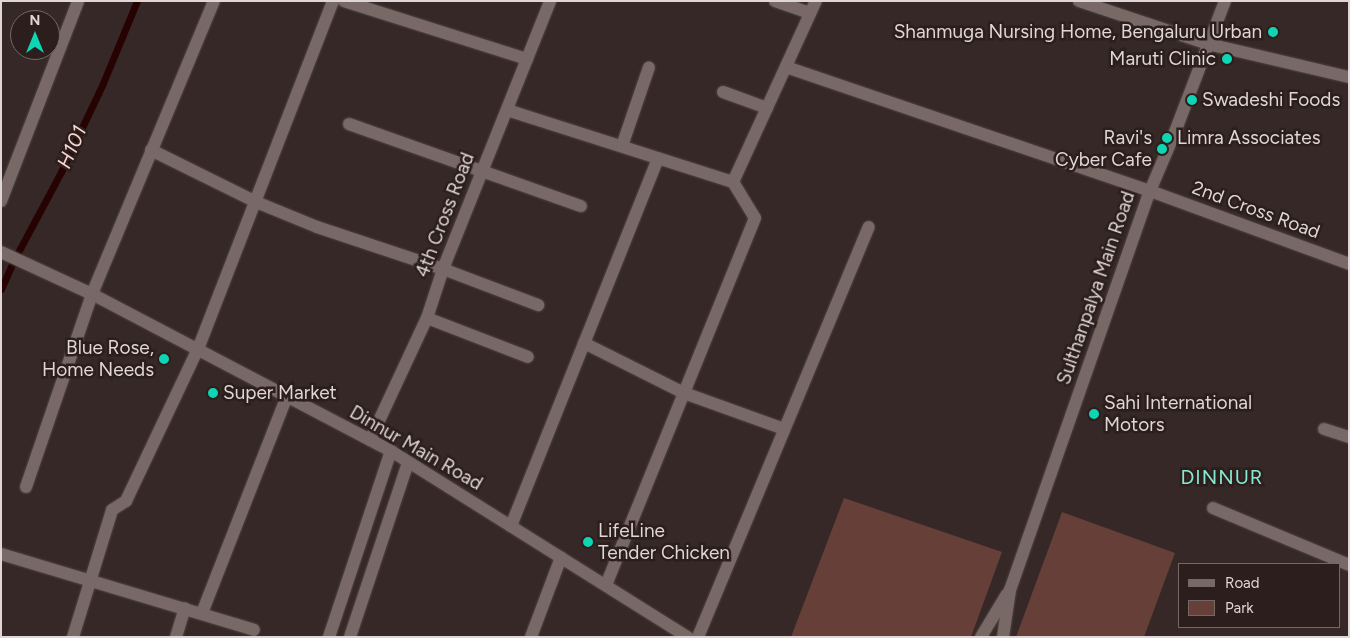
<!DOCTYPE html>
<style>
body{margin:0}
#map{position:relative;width:1350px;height:638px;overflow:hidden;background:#352826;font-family:Figtree,sans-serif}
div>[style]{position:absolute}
.green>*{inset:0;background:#673f39}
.stream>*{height:7px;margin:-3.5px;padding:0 3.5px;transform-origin:3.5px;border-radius:3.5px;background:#260302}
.roads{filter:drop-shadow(0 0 1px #4f4442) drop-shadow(0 0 1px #4f4442)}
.street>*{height:12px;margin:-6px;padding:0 6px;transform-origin:6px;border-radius:6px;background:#786866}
.secondary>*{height:12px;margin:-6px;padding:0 6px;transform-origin:6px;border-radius:6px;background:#786866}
.dots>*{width:14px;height:14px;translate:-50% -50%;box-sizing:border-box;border:2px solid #2b1e1c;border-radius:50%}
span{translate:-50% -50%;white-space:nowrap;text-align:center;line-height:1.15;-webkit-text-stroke:5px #2b1e1c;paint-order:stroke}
.poi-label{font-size:19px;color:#dfd6d5}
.right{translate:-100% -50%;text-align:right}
.left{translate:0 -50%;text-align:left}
.street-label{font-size:19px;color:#dfd6d5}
.water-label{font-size:20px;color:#f6d6d1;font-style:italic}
.neighbourhood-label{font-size:20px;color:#86e9d1;letter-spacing:1px}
.frame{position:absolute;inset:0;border:2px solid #dfd6d5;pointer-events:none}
.legend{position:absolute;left:1178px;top:563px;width:162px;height:65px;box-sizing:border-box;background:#2b1e1c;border:1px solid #736866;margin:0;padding:6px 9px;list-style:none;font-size:15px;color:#dfd6d5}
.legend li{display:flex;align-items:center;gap:10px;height:25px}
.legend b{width:25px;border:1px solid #736866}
.north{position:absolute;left:10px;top:10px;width:50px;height:50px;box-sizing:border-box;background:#2b1e1c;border:1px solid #736866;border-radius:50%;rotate:0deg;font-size:14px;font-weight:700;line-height:20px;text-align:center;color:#dfd6d5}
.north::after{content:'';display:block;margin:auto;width:18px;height:22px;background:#0ed5b4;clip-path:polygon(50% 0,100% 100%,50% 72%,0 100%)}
</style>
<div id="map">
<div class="green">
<div style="clip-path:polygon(844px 498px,1002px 552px,971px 637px,791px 637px)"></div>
<div style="clip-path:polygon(1062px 512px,1175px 553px,1144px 637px,1016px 637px)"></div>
</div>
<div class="stream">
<div style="left:1px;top:289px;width:34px;rotate:-66deg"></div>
<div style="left:15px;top:258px;width:98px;rotate:-61.9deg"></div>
<div style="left:61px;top:172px;width:98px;rotate:-64.7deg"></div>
<div style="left:103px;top:83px;width:89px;rotate:-67.5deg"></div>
</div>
<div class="roads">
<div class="street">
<div style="left:344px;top:1px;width:192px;rotate:17.6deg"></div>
<div style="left:775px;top:1px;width:37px;rotate:19deg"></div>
<div style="left:1079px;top:1px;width:136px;rotate:18.4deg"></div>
<div style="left:1208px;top:44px;width:145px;rotate:13.2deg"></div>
<div style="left:786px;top:67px;width:385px;rotate:18.8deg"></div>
<div style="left:1150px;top:191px;width:212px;rotate:20.1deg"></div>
<div style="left:723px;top:92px;width:47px;rotate:20deg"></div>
<div style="left:507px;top:110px;width:237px;rotate:17.7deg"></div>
<div style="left:733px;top:182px;width:42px;rotate:58.6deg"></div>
<div style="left:755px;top:218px;width:396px;rotate:112.1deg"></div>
<div style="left:349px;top:124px;width:246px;rotate:19.5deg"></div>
<div style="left:622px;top:146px;width:83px;rotate:-71.1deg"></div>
<div style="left:151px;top:150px;width:117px;rotate:26.3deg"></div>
<div style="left:256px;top:202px;width:66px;rotate:22.3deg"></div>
<div style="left:317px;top:227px;width:133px;rotate:18.4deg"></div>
<div style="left:443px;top:269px;width:102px;rotate:20.8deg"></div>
<div style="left:733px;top:182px;width:199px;rotate:-65.4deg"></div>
<div style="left:1px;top:201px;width:214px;rotate:-68.9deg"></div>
<div style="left:427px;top:318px;width:108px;rotate:21.1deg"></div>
<div style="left:584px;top:343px;width:112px;rotate:26.6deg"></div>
<div style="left:684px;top:393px;width:106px;rotate:19.8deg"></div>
<div style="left:1324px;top:429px;width:26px;rotate:18deg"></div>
<div style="left:370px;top:440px;width:135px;rotate:-65deg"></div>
<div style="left:427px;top:318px;width:52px;rotate:-71.9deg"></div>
<div style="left:443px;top:269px;width:289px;rotate:-68.2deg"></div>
<div style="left:26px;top:487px;width:204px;rotate:-71.1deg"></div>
<div style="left:92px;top:294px;width:317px;rotate:-67.4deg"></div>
<div style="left:1213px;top:508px;width:147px;rotate:22.7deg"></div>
<div style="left:511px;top:526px;width:396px;rotate:-68.2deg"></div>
<div style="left:1px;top:554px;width:264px;rotate:16.7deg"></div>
<div style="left:202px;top:613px;width:233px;rotate:-68.6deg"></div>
<div style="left:73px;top:637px;width:133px;rotate:-72.9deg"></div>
<div style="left:112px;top:510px;width:17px;rotate:-33deg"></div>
<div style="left:126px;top:501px;width:168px;rotate:-64.7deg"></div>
<div style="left:198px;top:349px;width:373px;rotate:-68.8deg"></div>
<div style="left:176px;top:637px;width:30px;rotate:-73deg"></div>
<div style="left:531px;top:637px;width:85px;rotate:-69.4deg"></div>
<div style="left:698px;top:637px;width:444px;rotate:-67.4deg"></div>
</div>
<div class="secondary">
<div style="left:1px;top:252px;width:100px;rotate:24.8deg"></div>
<div style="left:92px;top:294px;width:338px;rotate:27.7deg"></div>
<div style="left:391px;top:451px;width:350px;rotate:32.1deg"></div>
<div style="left:329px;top:637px;width:196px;rotate:-71.6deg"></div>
<div style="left:350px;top:637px;width:183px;rotate:-71.6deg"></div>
<div style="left:981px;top:637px;width:50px;rotate:-58.8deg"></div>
<div style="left:1003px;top:637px;width:48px;rotate:-81.5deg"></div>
<div style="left:1010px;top:590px;width:423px;rotate:-70.7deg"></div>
<div style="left:1150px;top:191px;width:64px;rotate:-67deg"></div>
<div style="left:1175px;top:132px;width:140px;rotate:-69.1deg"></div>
</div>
</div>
<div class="dots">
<div style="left:1273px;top:32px;background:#0ed5b4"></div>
<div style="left:1227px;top:59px;background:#0ed5b4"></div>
<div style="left:1192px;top:100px;background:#0ed5b4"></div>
<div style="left:1167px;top:138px;background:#0ed5b4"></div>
<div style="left:1162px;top:149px;background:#0ed5b4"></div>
<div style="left:164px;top:359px;background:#0ed5b4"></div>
<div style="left:213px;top:393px;background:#0ed5b4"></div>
<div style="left:1094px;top:414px;background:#0ed5b4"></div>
<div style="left:588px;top:542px;background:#0ed5b4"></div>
</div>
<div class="poi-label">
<span class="right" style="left:1262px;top:32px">Shanmuga Nursing Home, Bengaluru Urban</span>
<span class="right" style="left:1216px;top:59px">Maruti Clinic</span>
<span class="left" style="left:1202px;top:100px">Swadeshi Foods</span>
<span class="right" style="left:1152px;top:149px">Ravi's<br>Cyber Cafe</span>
<span class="left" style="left:1177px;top:138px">Limra Associates</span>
<span class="right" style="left:154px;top:359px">Blue Rose,<br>Home Needs</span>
<span class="left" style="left:223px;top:393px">Super Market</span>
<span class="left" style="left:1104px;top:414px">Sahi International<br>Motors</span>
<span class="left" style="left:598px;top:542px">LifeLine<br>Tender Chicken</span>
</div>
<div class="street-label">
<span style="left:1256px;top:210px;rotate:20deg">2nd Cross Road</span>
<span style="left:445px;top:215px;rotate:-69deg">4th Cross Road</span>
<span style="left:1096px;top:288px;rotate:-71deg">Sulthanpalya Main Road</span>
<span style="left:416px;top:448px;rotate:30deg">Dinnur Main Road</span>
</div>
<div class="water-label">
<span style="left:72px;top:147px;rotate:-66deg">H101</span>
</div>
<div class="neighbourhood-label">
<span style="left:1222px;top:477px">DINNUR</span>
</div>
<div class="frame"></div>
<ul class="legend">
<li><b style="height:6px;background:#786866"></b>Road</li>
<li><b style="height:14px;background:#673f39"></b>Park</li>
</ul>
<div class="north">N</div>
</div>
